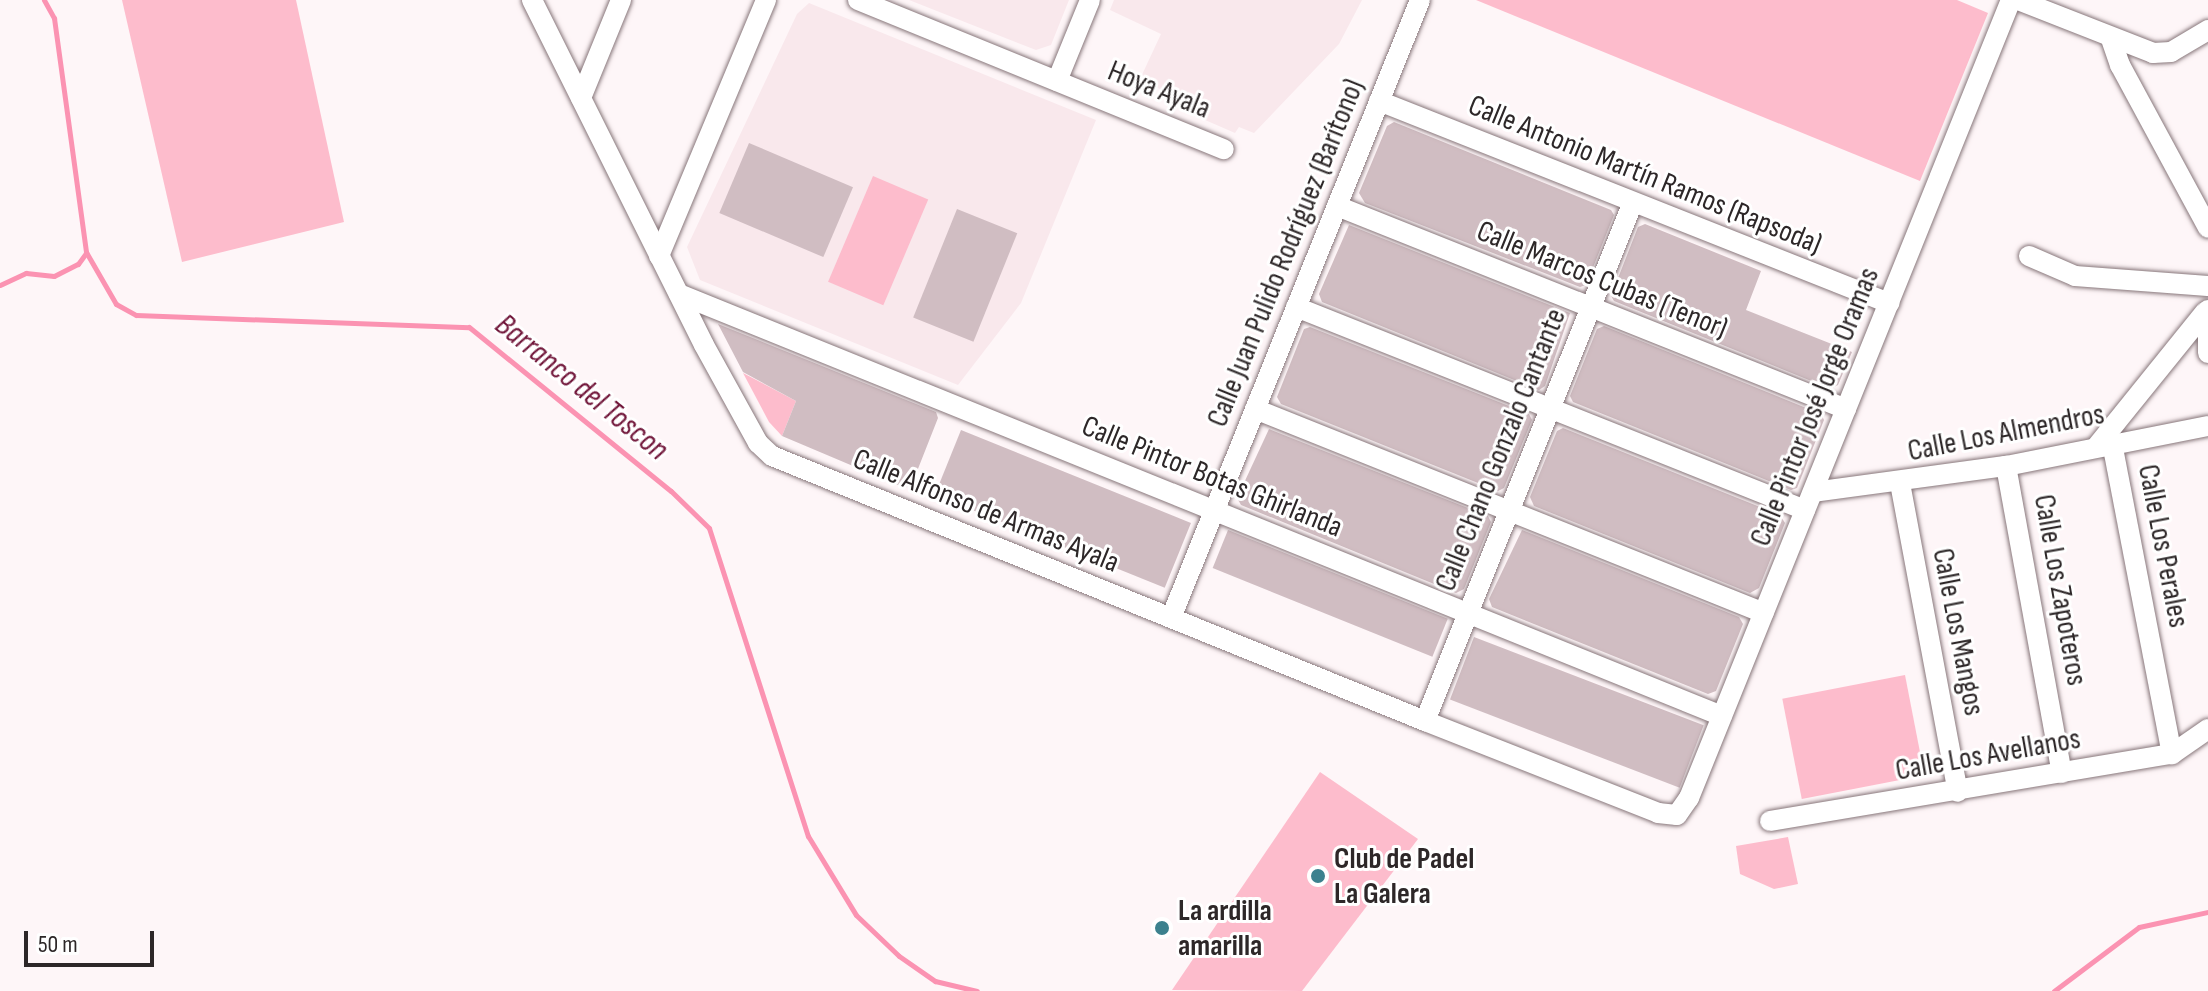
<!DOCTYPE html>
<meta charset="utf-8">
<style>
body{margin:0}
#map{position:relative;width:2208px;height:991px;overflow:hidden;background:#fef6f8;font-family:"Sofia Sans Condensed",sans-serif}
div>[style]{position:absolute}
.built>*{inset:0;background:#f9e8ec}
.green>*{inset:0;background:#fdbccc;transform-origin:0 0}
.stream>*{height:5px;margin:-2.5px;padding:0 2.5px;transform-origin:2.5px;border-radius:2.5px;background:#fb93b2}
.building>*{inset:0;background:#d0bdc2;transform-origin:0 0}
.roads{filter:drop-shadow(0 0 2px #87767a) drop-shadow(0 0 2px #87767a)}
.minor>*{height:20px;margin:-10px;padding:0 10px;transform-origin:10px;border-radius:10px;background:#fff}
.dots>*{width:22px;height:22px;translate:-50% -50%;box-sizing:border-box;border:4px solid #fff;border-radius:50%}
span{translate:-50% -50%;white-space:nowrap;text-align:center;line-height:1.15;-webkit-text-stroke:6px #fff;paint-order:stroke}
.street-label{font-size:30px;color:#2d2728}
.poi-label{font-size:30px;color:#2d2728;font-weight:700}
.left{translate:0 -50%;text-align:left}
.water-label{font-size:32px;color:#71163a;font-style:italic}
.scale{position:absolute;left:24px;top:931px;width:130px;height:36px;box-sizing:border-box;border:4px solid #2d2728;border-top:0;padding-left:10px;font-size:24px;line-height:28px;white-space:nowrap;color:#2d2728;-webkit-text-stroke:6px #fff;paint-order:stroke}
</style>
<div id="map">
<div class="built">
<div style="clip-path:polygon(909px 0,1069px 0,1051px 45px,1036px 50px)"></div>
<div style="clip-path:polygon(1114px 0,1362px 0,1339px 44px,1254px 133px,1239px 127px,1235px 133px,1182px 110px,1184px 101px,1140px 79px,1161px 34px,1110px 10px)"></div>
<div style="clip-path:polygon(809px 3px,1096px 120px,1021px 303px,958px 385px,700px 280px,687px 247px,797px 14px)"></div>
</div>
<div class="green">
<div style="clip-path:polygon(122px 0,296px 0,344px 222px,182px 262px)"></div>
<div style="clip-path:polygon(1476px 0,1957px 0,1988px 13px,1920px 181px)"></div>
<div style="left:873px;top:176px;width:60px;height:115px;rotate:23deg"></div>
<div style="clip-path:polygon(743px 373px,796px 401px,782px 436px,769px 422px)"></div>
<div style="left:1905px;top:675px;width:102px;height:125px;rotate:79deg"></div>
<div style="clip-path:polygon(1320px 772px,1418px 839px,1302px 991px,1172px 990px)"></div>
<div style="clip-path:polygon(1788px 837px,1798px 884px,1774px 889px,1740px 874px,1736px 846px)"></div>
</div>
<div class="stream">
<div style="left:44px;top:0;width:21px;rotate:61deg"></div>
<div style="left:54px;top:18px;width:236px;rotate:82.2deg"></div>
<div style="left:86px;top:252px;width:60px;rotate:60deg"></div>
<div style="left:116px;top:304px;width:23px;rotate:29deg"></div>
<div style="left:136px;top:315px;width:333px;rotate:2.1deg"></div>
<div style="left:469px;top:327px;width:260px;rotate:39.1deg"></div>
<div style="left:671px;top:491px;width:53px;rotate:44.2deg"></div>
<div style="left:709px;top:528px;width:324px;rotate:72.2deg"></div>
<div style="left:808px;top:836px;width:92px;rotate:58.7deg"></div>
<div style="left:856px;top:915px;width:59px;rotate:43.6deg"></div>
<div style="left:899px;top:956px;width:44px;rotate:34.8deg"></div>
<div style="left:935px;top:981px;width:43px;rotate:13.4deg"></div>
<div style="left:0;top:285px;width:29px;rotate:-25deg"></div>
<div style="left:26px;top:273px;width:28px;rotate:6deg"></div>
<div style="left:54px;top:276px;width:27px;rotate:-27deg"></div>
<div style="left:78px;top:264px;width:14px;rotate:-54deg"></div>
<div style="left:2054px;top:991px;width:106px;rotate:-37deg"></div>
<div style="left:2139px;top:927px;width:71px;rotate:-12.3deg"></div>
</div>
<div class="building">
<div style="clip-path:polygon(1394px 122px,1611px 210px,1614px 215px,1586px 285px,1580px 287px,1365px 203px,1359px 193px,1387px 126px)"></div>
<div style="left:749px;top:143px;width:113px;height:76px;rotate:23deg"></div>
<div style="left:957px;top:209px;width:65px;height:117px;rotate:22deg"></div>
<div style="clip-path:polygon(1645px 224px,1761px 271px,1746px 310px,1852px 352px,1838px 385px,1831px 389px,1614px 301px,1611px 296px,1638px 227px)"></div>
<div style="clip-path:polygon(1349px 225px,1570px 313px,1545px 386px,1539px 390px,1322px 302px,1319px 294px)"></div>
<div style="clip-path:polygon(718px 324px,936px 412px,938px 418px,912px 484px,905px 488px,782px 436px,796px 401px,743px 372px)"></div>
<div style="clip-path:polygon(1604px 326px,1821px 414px,1824px 420px,1797px 488px,1791px 490px,1573px 402px,1570px 396px,1597px 329px)"></div>
<div style="clip-path:polygon(1310px 327px,1529px 414px,1532px 420px,1504px 488px,1498px 491px,1281px 404px,1277px 397px,1304px 329px)"></div>
<div style="clip-path:polygon(1563px 428px,1780px 515px,1785px 523px,1759px 588px,1750px 593px,1534px 506px,1530px 497px,1557px 431px)"></div>
<div style="clip-path:polygon(1269px 429px,1488px 516px,1491px 522px,1464px 589px,1456px 593px,1241px 505px,1237px 498px)"></div>
<div style="left:961px;top:430px;width:248px;height:70px;rotate:22deg"></div>
<div style="left:1228px;top:530px;width:237px;height:41px;rotate:22deg"></div>
<div style="clip-path:polygon(1522px 530px,1739px 617px,1743px 624px,1716px 691px,1708px 694px,1492px 607px,1489px 599px)"></div>
<div style="left:1474px;top:637px;width:246px;height:67px;rotate:21deg"></div>
</div>
<div class="roads">
<div class="minor">
<div style="left:532px;top:0;width:385px;rotate:63.5deg"></div>
<div style="left:704px;top:345px;width:112px;rotate:61.1deg"></div>
<div style="left:758px;top:443px;width:19px;rotate:43deg"></div>
<div style="left:772px;top:456px;width:705px;rotate:22.09deg"></div>
<div style="left:1425px;top:721px;width:251px;rotate:21.5deg"></div>
<div style="left:1658px;top:813px;width:19px;rotate:6deg"></div>
<div style="left:1677px;top:815px;width:21px;rotate:-55deg"></div>
<div style="left:1689px;top:798px;width:861px;rotate:-68.03deg"></div>
<div style="left:858px;top:0;width:395px;rotate:22.2deg"></div>
<div style="left:2018px;top:0;width:145px;rotate:21.4deg"></div>
<div style="left:2153px;top:53px;width:18px;rotate:-3deg"></div>
<div style="left:2171px;top:52px;width:43px;rotate:-30.7deg"></div>
<div style="left:2111px;top:39px;width:28px;rotate:71deg"></div>
<div style="left:2120px;top:65px;width:185px;rotate:61.6deg"></div>
<div style="left:1057px;top:81px;width:87px;rotate:-67.8deg"></div>
<div style="left:581px;top:98px;width:106px;rotate:-67.8deg"></div>
<div style="left:1379px;top:101px;width:549px;rotate:21.61deg"></div>
<div style="left:1337px;top:206px;width:548px;rotate:21.74deg"></div>
<div style="left:659px;top:256px;width:277px;rotate:-67.3deg"></div>
<div style="left:2029px;top:256px;width:50px;rotate:23.5deg"></div>
<div style="left:2075px;top:276px;width:133px;rotate:4.3deg"></div>
<div style="left:679px;top:294px;width:1125px;rotate:22.03deg"></div>
<div style="left:1296px;top:307px;width:548px;rotate:21.74deg"></div>
<div style="left:2208px;top:310px;width:43px;rotate:90deg"></div>
<div style="left:1255px;top:409px;width:548px;rotate:21.84deg"></div>
<div style="left:2112px;top:443px;width:317px;rotate:79.1deg"></div>
<div style="left:2097px;top:446px;width:172px;rotate:-51.1deg"></div>
<div style="left:2006px;top:466px;width:312px;rotate:79.7deg"></div>
<div style="left:1900px;top:483px;width:314px;rotate:79.4deg"></div>
<div style="left:1813px;top:492px;width:195px;rotate:-7.7deg"></div>
<div style="left:2006px;top:466px;width:206px;rotate:-11.2deg"></div>
<div style="left:1171px;top:618px;width:666px;rotate:-68.05deg"></div>
<div style="left:1425px;top:721px;width:559px;rotate:-68.16deg"></div>
<div style="left:1770px;top:821px;width:408px;rotate:-9.5deg"></div>
<div style="left:2172px;top:754px;width:44px;rotate:-34.8deg"></div>
</div>
</div>
<div class="dots">
<div style="left:1318px;top:876px;background:#3c818e"></div>
<div style="left:1162px;top:928px;background:#3c818e"></div>
</div>
<div class="street-label">
<span style="left:1159px;top:90px;rotate:22deg">Hoya Ayala</span>
<span style="left:1645px;top:175px;rotate:22deg">Calle Antonio Martín Ramos (Rapsoda)</span>
<span style="left:1286px;top:253px;rotate:-68deg">Calle Juan Pulido Rodríguez (Barítono)</span>
<span style="left:1602px;top:280px;rotate:22deg">Calle Marcos Cubas (Tenor)</span>
<span style="left:1815px;top:407px;rotate:-68deg">Calle Pintor José Jorge Oramas</span>
<span style="left:2006px;top:433px;rotate:-11deg">Calle Los Almendros</span>
<span style="left:1501px;top:450px;rotate:-68deg">Calle Chano Gonzalo Cantante</span>
<span style="left:1212px;top:477px;rotate:22deg">Calle Pintor Botas Ghirlanda</span>
<span style="left:986px;top:511px;rotate:22deg">Calle Alfonso de Armas Ayala</span>
<span style="left:2163px;top:546px;rotate:79deg">Calle Los Perales</span>
<span style="left:2060px;top:590px;rotate:80deg">Calle Los Zapoteros</span>
<span style="left:1958px;top:632px;rotate:79deg">Calle Los Mangos</span>
<span style="left:1988px;top:755px;rotate:-10deg">Calle Los Avellanos</span>
</div>
<div class="poi-label">
<span class="left" style="left:1334px;top:876px">Club de Padel<br>La Galera</span>
<span class="left" style="left:1178px;top:928px">La ardilla<br>amarilla</span>
</div>
<div class="water-label">
<span style="left:581px;top:388px;rotate:39deg">Barranco del Toscon</span>
</div>
<div class="scale">50 m</div>
</div>
